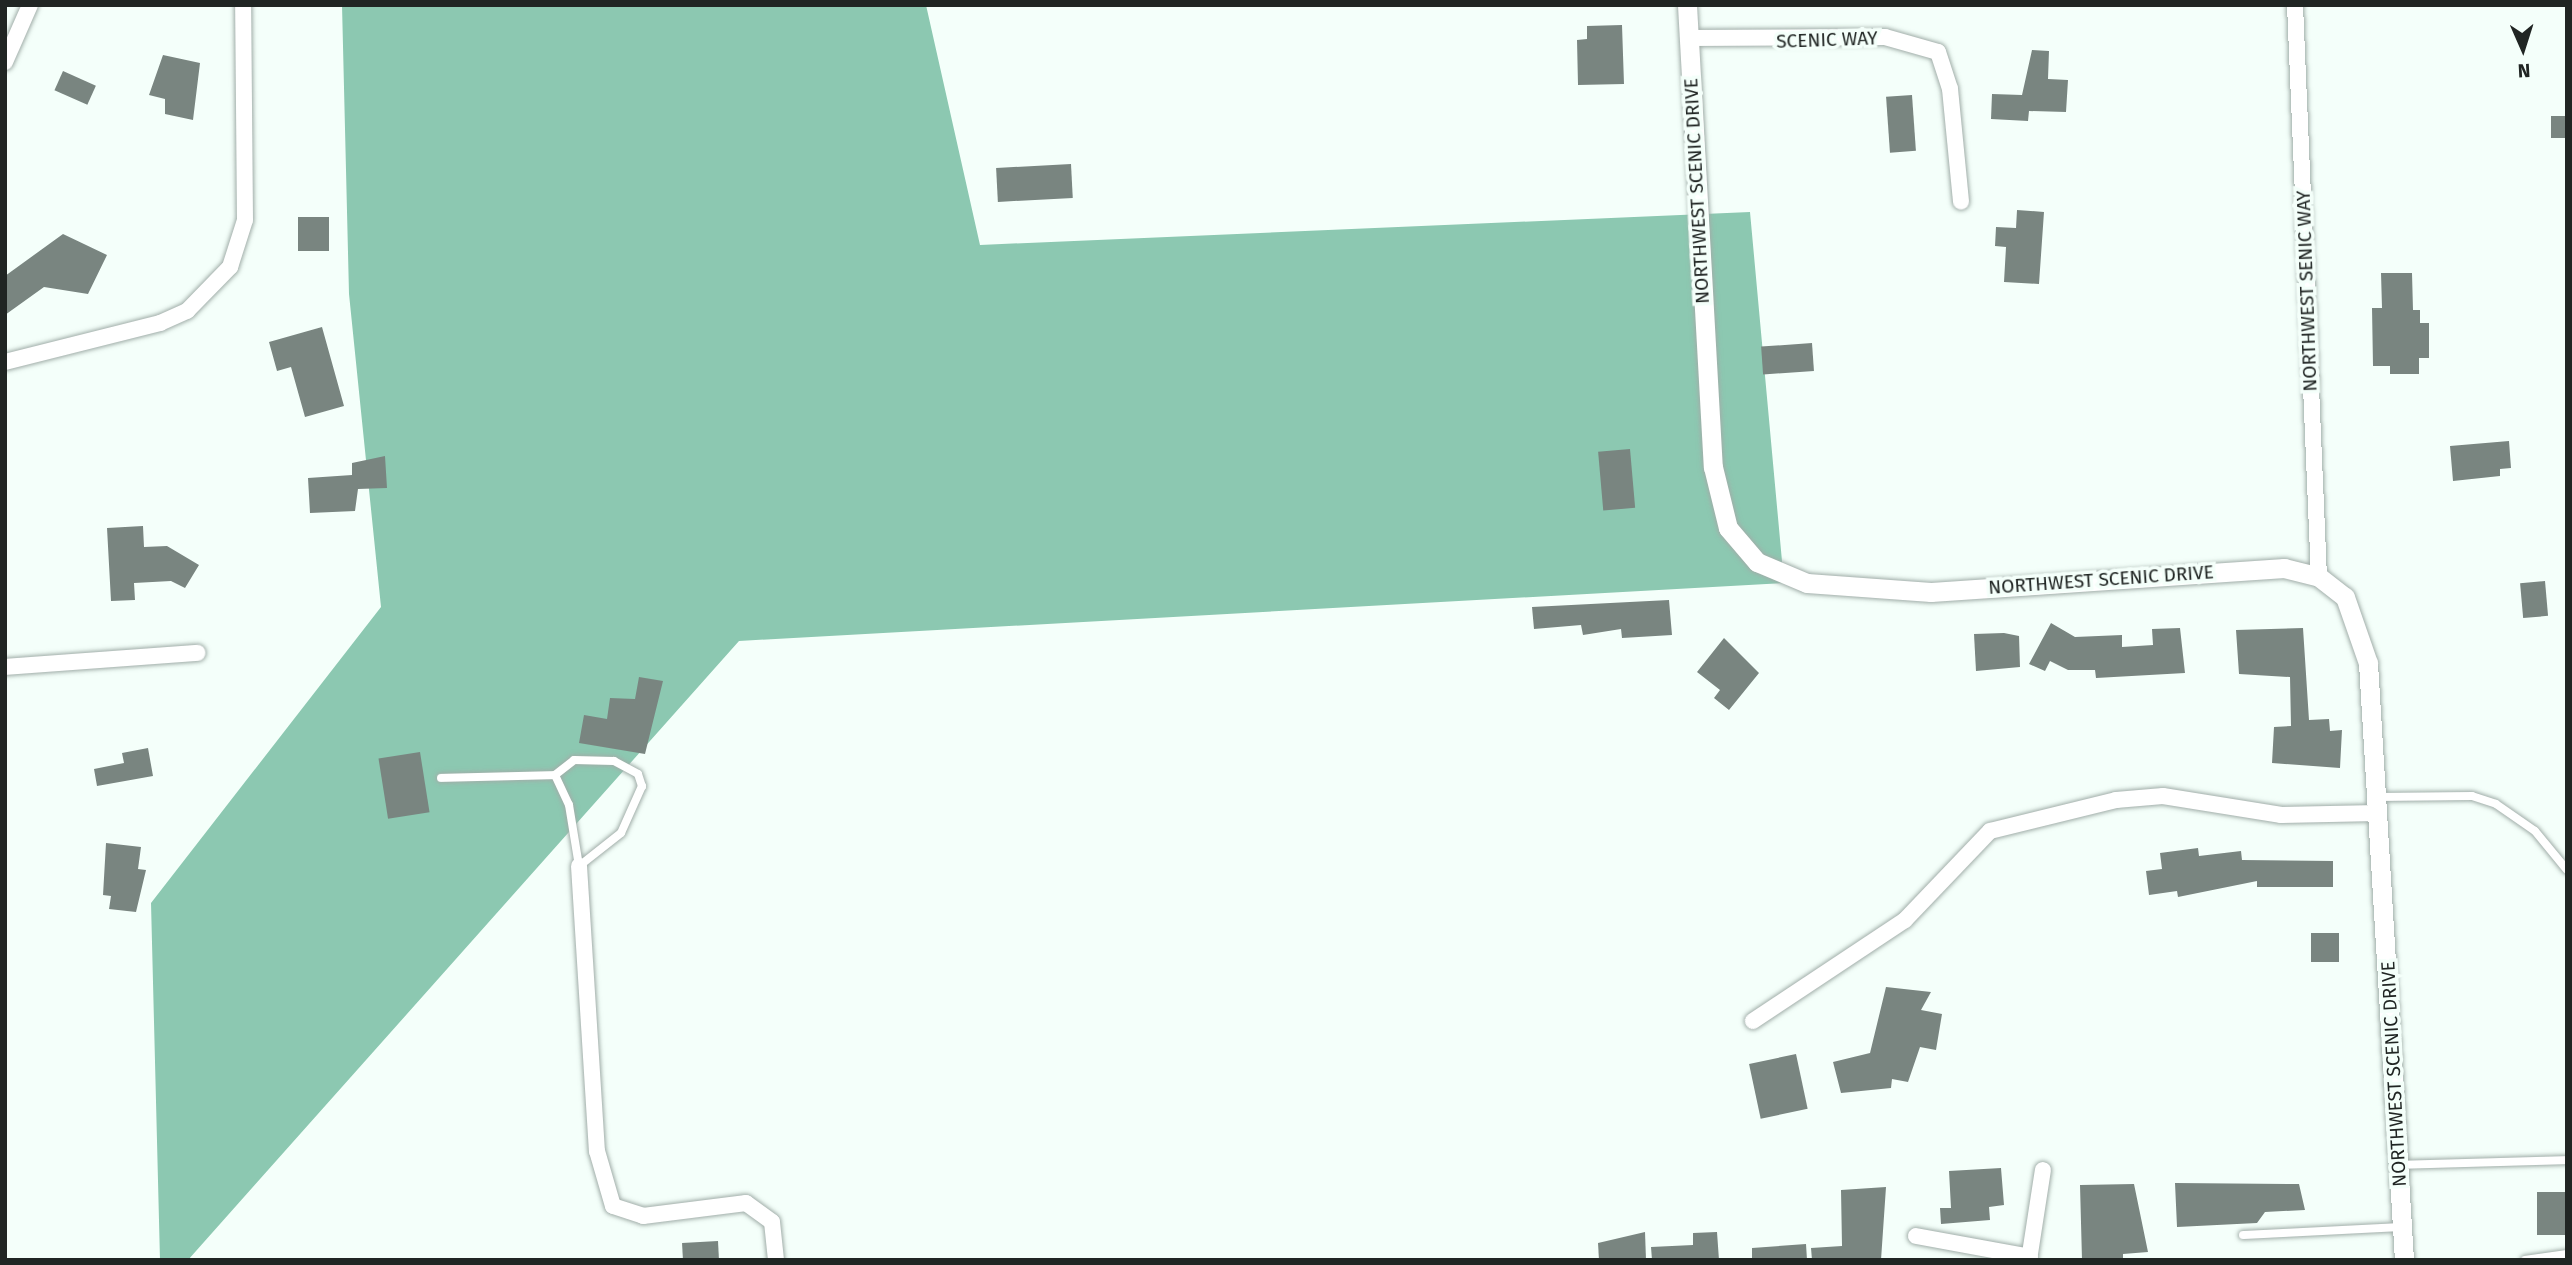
<!DOCTYPE html>
<style>
body{margin:0}
#map{position:relative;width:2572px;height:1265px;overflow:hidden;background:#f4fffa;font-family:"Fira Sans",sans-serif}
div>[style]{position:absolute}
.forest>*{inset:0;background:#8cc8b1}
.building>*{inset:0;background:#798580;transform-origin:0 0}
.roads{filter:drop-shadow(0 0 2px #a1aea9) drop-shadow(0 0 2px #a1aea9)}
.service>*{height:8px;margin:-4px;padding:0 4px;transform-origin:4px;border-radius:4px;background:#fff}
.minor>*{height:16px;margin:-8px;padding:0 8px;transform-origin:8px;border-radius:8px;background:#fff}
.tertiary>*{height:19px;margin:-9.5px;padding:0 9.5px;transform-origin:9.5px;border-radius:9.5px;background:#fff}
span{translate:-50% -50%;white-space:nowrap;text-align:center;line-height:1.15;-webkit-text-stroke:7px #f4fffa;paint-order:stroke}
.street-label{font-size:19px;color:#202523}
.frame{position:absolute;inset:0;border:7px solid #202523;pointer-events:none}
.north{position:absolute;left:2488px;top:14px;width:70px;height:70px;-webkit-text-stroke:5px #f4fffa;paint-order:stroke;rotate:177deg;font-size:19px;font-weight:700;line-height:28px;text-align:center;color:#202523}
.north::after{content:'';display:block;margin:auto;width:24px;height:32px;background:#202523;clip-path:polygon(50% 0,100% 100%,50% 72%,0 100%)}
</style>
<div id="map">
<div class="forest">
<div style="clip-path:polygon(342px 5px,926px 5px,980px 245px,1750px 212px,1784px 583px,739px 641px,188px 1260px,160px 1260px,151px 903px,381px 607px,349px 294px)"></div>
</div>
<div class="building">
<div style="clip-path:polygon(1622px 25px,1624px 84px,1578px 85px,1577px 40px,1587px 39px,1587px 26px)"></div>
<div style="clip-path:polygon(2032px 50px,2049px 51px,2048px 79px,2068px 80px,2066px 112px,2029px 111px,2028px 121px,1991px 119px,1992px 94px,2022px 95px)"></div>
<div style="clip-path:polygon(163px 55px,200px 63px,193px 120px,165px 114px,165px 99px,149px 95px)"></div>
<div style="left:63px;top:71px;width:36px;height:21px;rotate:24deg"></div>
<div style="left:1912px;top:95px;width:56px;height:26px;rotate:86deg"></div>
<div style="left:2551px;top:116px;width:16px;height:22px"></div>
<div style="left:1071px;top:164px;width:34px;height:75px;rotate:87deg"></div>
<div style="clip-path:polygon(2017px 210px,2044px 212px,2039px 284px,2004px 282px,2006px 247px,1995px 246px,1996px 227px,2016px 228px)"></div>
<div style="left:298px;top:217px;width:31px;height:34px"></div>
<div style="clip-path:polygon(63px 234px,107px 255px,88px 294px,44px 287px,5px 315px,5px 276px)"></div>
<div style="clip-path:polygon(2381px 273px,2412px 273px,2413px 310px,2420px 310px,2420px 323px,2429px 323px,2429px 358px,2419px 358px,2419px 374px,2390px 374px,2390px 366px,2373px 366px,2372px 308px,2382px 308px)"></div>
<div style="clip-path:polygon(322px 327px,344px 406px,305px 417px,291px 367px,277px 371px,269px 342px)"></div>
<div style="left:1812px;top:343px;width:28px;height:51px;rotate:86deg"></div>
<div style="clip-path:polygon(2509px 441px,2511px 468px,2500px 469px,2500px 476px,2453px 481px,2450px 446px)"></div>
<div style="left:1630px;top:449px;width:59px;height:32px;rotate:85deg"></div>
<div style="clip-path:polygon(385px 456px,387px 488px,358px 489px,355px 511px,310px 513px,308px 478px,352px 475px,352px 463px)"></div>
<div style="clip-path:polygon(143px 526px,144px 547px,167px 546px,199px 565px,185px 588px,171px 581px,134px 583px,135px 600px,111px 601px,107px 528px)"></div>
<div style="left:2545px;top:581px;width:35px;height:25px;rotate:85deg"></div>
<div style="clip-path:polygon(1669px 600px,1672px 635px,1622px 638px,1621px 629px,1583px 635px,1581px 625px,1534px 629px,1532px 607px)"></div>
<div style="clip-path:polygon(2051px 623px,2075px 637px,2122px 635px,2122px 647px,2153px 645px,2152px 629px,2180px 628px,2185px 673px,2096px 678px,2095px 670px,2068px 670px,2050px 661px,2045px 671px,2029px 664px)"></div>
<div style="clip-path:polygon(2303px 628px,2309px 720px,2329px 719px,2330px 731px,2342px 730px,2340px 768px,2272px 763px,2274px 727px,2291px 726px,2290px 677px,2239px 674px,2236px 630px)"></div>
<div style="clip-path:polygon(2004px 633px,2019px 636px,2020px 667px,1976px 671px,1974px 634px)"></div>
<div style="clip-path:polygon(1724px 638px,1759px 673px,1729px 710px,1714px 698px,1720px 690px,1697px 672px)"></div>
<div style="clip-path:polygon(639px 677px,663px 681px,645px 754px,579px 743px,584px 715px,607px 719px,610px 698px,635px 699px)"></div>
<div style="clip-path:polygon(148px 748px,153px 776px,97px 786px,94px 769px,124px 763px,122px 753px)"></div>
<div style="left:420px;top:752px;width:61px;height:42px;rotate:81deg"></div>
<div style="clip-path:polygon(106px 843px,141px 847px,138px 869px,146px 870px,136px 912px,109px 909px,111px 896px,103px 895px)"></div>
<div style="clip-path:polygon(2198px 848px,2199px 856px,2241px 851px,2242px 860px,2333px 861px,2333px 887px,2257px 887px,2257px 881px,2178px 897px,2177px 891px,2149px 895px,2146px 871px,2162px 869px,2160px 853px)"></div>
<div style="left:2311px;top:933px;width:28px;height:29px"></div>
<div style="clip-path:polygon(1886px 987px,1931px 992px,1921px 1010px,1942px 1014px,1936px 1050px,1920px 1047px,1908px 1082px,1892px 1079px,1891px 1088px,1841px 1093px,1833px 1062px,1870px 1053px)"></div>
<div style="left:1796px;top:1054px;width:56px;height:48px;rotate:78deg"></div>
<div style="clip-path:polygon(2001px 1168px,2004px 1205px,1989px 1207px,1990px 1220px,1941px 1224px,1940px 1208px,1951px 1208px,1949px 1171px)"></div>
<div style="clip-path:polygon(2175px 1183px,2299px 1184px,2305px 1210px,2265px 1212px,2257px 1223px,2177px 1227px)"></div>
<div style="clip-path:polygon(2134px 1184px,2148px 1252px,2123px 1254px,2123px 1260px,2082px 1260px,2080px 1185px)"></div>
<div style="clip-path:polygon(1886px 1187px,1881px 1260px,1812px 1260px,1811px 1248px,1842px 1246px,1841px 1190px)"></div>
<div style="left:2567px;top:1192px;width:43px;height:30px;rotate:90deg"></div>
<div style="clip-path:polygon(1645px 1232px,1646px 1260px,1599px 1260px,1598px 1243px)"></div>
<div style="clip-path:polygon(1717px 1232px,1719px 1260px,1652px 1260px,1651px 1247px,1693px 1245px,1693px 1233px)"></div>
<div style="left:718px;top:1241px;width:19px;height:36px;rotate:87deg"></div>
<div style="clip-path:polygon(1806px 1244px,1807px 1260px,1752px 1260px,1752px 1248px)"></div>
</div>
<div class="roads">
<div class="service">
<div style="left:574px;top:760px;width:40px;rotate:1.4deg"></div>
<div style="left:614px;top:761px;width:27px;rotate:28deg"></div>
<div style="left:638px;top:774px;width:13px;rotate:72deg"></div>
<div style="left:642px;top:786px;width:51px;rotate:114.1deg"></div>
<div style="left:621px;top:833px;width:53px;rotate:141.8deg"></div>
<div style="left:579px;top:866px;width:62px;rotate:-99.3deg"></div>
<div style="left:569px;top:805px;width:33px;rotate:-115deg"></div>
<div style="left:555px;top:775px;width:24px;rotate:-38deg"></div>
<div style="left:441px;top:778px;width:114px;rotate:-1.5deg"></div>
<div style="left:2377px;top:797px;width:95px;rotate:-0.6deg"></div>
<div style="left:2472px;top:796px;width:25px;rotate:18deg"></div>
<div style="left:2496px;top:804px;width:47px;rotate:34.7deg"></div>
<div style="left:2535px;top:831px;width:50px;rotate:50.6deg"></div>
<div style="left:2399px;top:1165px;width:168px;rotate:-1.7deg"></div>
<div style="left:2243px;top:1235px;width:159px;rotate:-2.9deg"></div>
<div style="left:2525px;top:1260px;width:42px;rotate:-8.1deg"></div>
</div>
<div class="minor">
<div style="left:2295px;top:5px;width:573px;rotate:87.6deg"></div>
<div style="left:1689px;top:38px;width:196px;rotate:-0.3deg"></div>
<div style="left:1885px;top:37px;width:55px;rotate:15.8deg"></div>
<div style="left:1938px;top:52px;width:39px;rotate:72deg"></div>
<div style="left:1950px;top:89px;width:113px;rotate:84.4deg"></div>
<div style="left:5px;top:62px;width:62px;rotate:-66.3deg"></div>
<div style="left:5px;top:362px;width:160px;rotate:-14.1deg"></div>
<div style="left:160px;top:323px;width:30px;rotate:-24deg"></div>
<div style="left:187px;top:311px;width:62px;rotate:-45.7deg"></div>
<div style="left:230px;top:267px;width:49px;rotate:-72.3deg"></div>
<div style="left:245px;top:220px;width:215px;rotate:-90.5deg"></div>
<div style="left:5px;top:667px;width:193px;rotate:-4.2deg"></div>
<div style="left:579px;top:866px;width:286px;rotate:86.4deg"></div>
<div style="left:597px;top:1151px;width:57px;rotate:73.8deg"></div>
<div style="left:613px;top:1206px;width:32px;rotate:18deg"></div>
<div style="left:643px;top:1216px;width:104px;rotate:-7.2deg"></div>
<div style="left:746px;top:1203px;width:32px;rotate:36deg"></div>
<div style="left:772px;top:1222px;width:38px;rotate:84deg"></div>
<div style="left:1753px;top:1021px;width:182px;rotate:-33.6deg"></div>
<div style="left:1905px;top:920px;width:123px;rotate:-46.3deg"></div>
<div style="left:1990px;top:831px;width:130px;rotate:-13.8deg"></div>
<div style="left:2116px;top:800px;width:47px;rotate:-4.9deg"></div>
<div style="left:2163px;top:796px;width:120px;rotate:9.1deg"></div>
<div style="left:2281px;top:815px;width:97px;rotate:-1.2deg"></div>
<div style="left:1916px;top:1236px;width:116px;rotate:10.4deg"></div>
<div style="left:2029px;top:1260px;width:91px;rotate:-81.2deg"></div>
</div>
<div class="tertiary">
<div style="left:1687px;top:5px;width:463px;rotate:86.8deg"></div>
<div style="left:1713px;top:467px;width:63px;rotate:76.2deg"></div>
<div style="left:1728px;top:528px;width:45px;rotate:49.5deg"></div>
<div style="left:1757px;top:562px;width:54px;rotate:22.8deg"></div>
<div style="left:1807px;top:583px;width:124px;rotate:4.2deg"></div>
<div style="left:1931px;top:592px;width:354px;rotate:-3.9deg"></div>
<div style="left:2284px;top:568px;width:36px;rotate:14deg"></div>
<div style="left:2319px;top:577px;width:33px;rotate:38deg"></div>
<div style="left:2345px;top:597px;width:70px;rotate:70.8deg"></div>
<div style="left:2368px;top:663px;width:598px;rotate:86.55deg"></div>
</div>
</div>
<div class="street-label">
<span style="left:1827px;top:40px;rotate:-2deg">SCENIC WAY</span>
<span style="left:1697px;top:191px;rotate:-93deg">NORTHWEST SCENIC DRIVE</span>
<span style="left:2307px;top:291px;rotate:-92deg">NORTHWEST SENIC WAY</span>
<span style="left:2101px;top:580px;rotate:-4deg">NORTHWEST SCENIC DRIVE</span>
<span style="left:2394px;top:1074px;rotate:-93deg">NORTHWEST SCENIC DRIVE</span>
</div>
<div class="frame"></div>
<div class="north">N</div>
</div>
